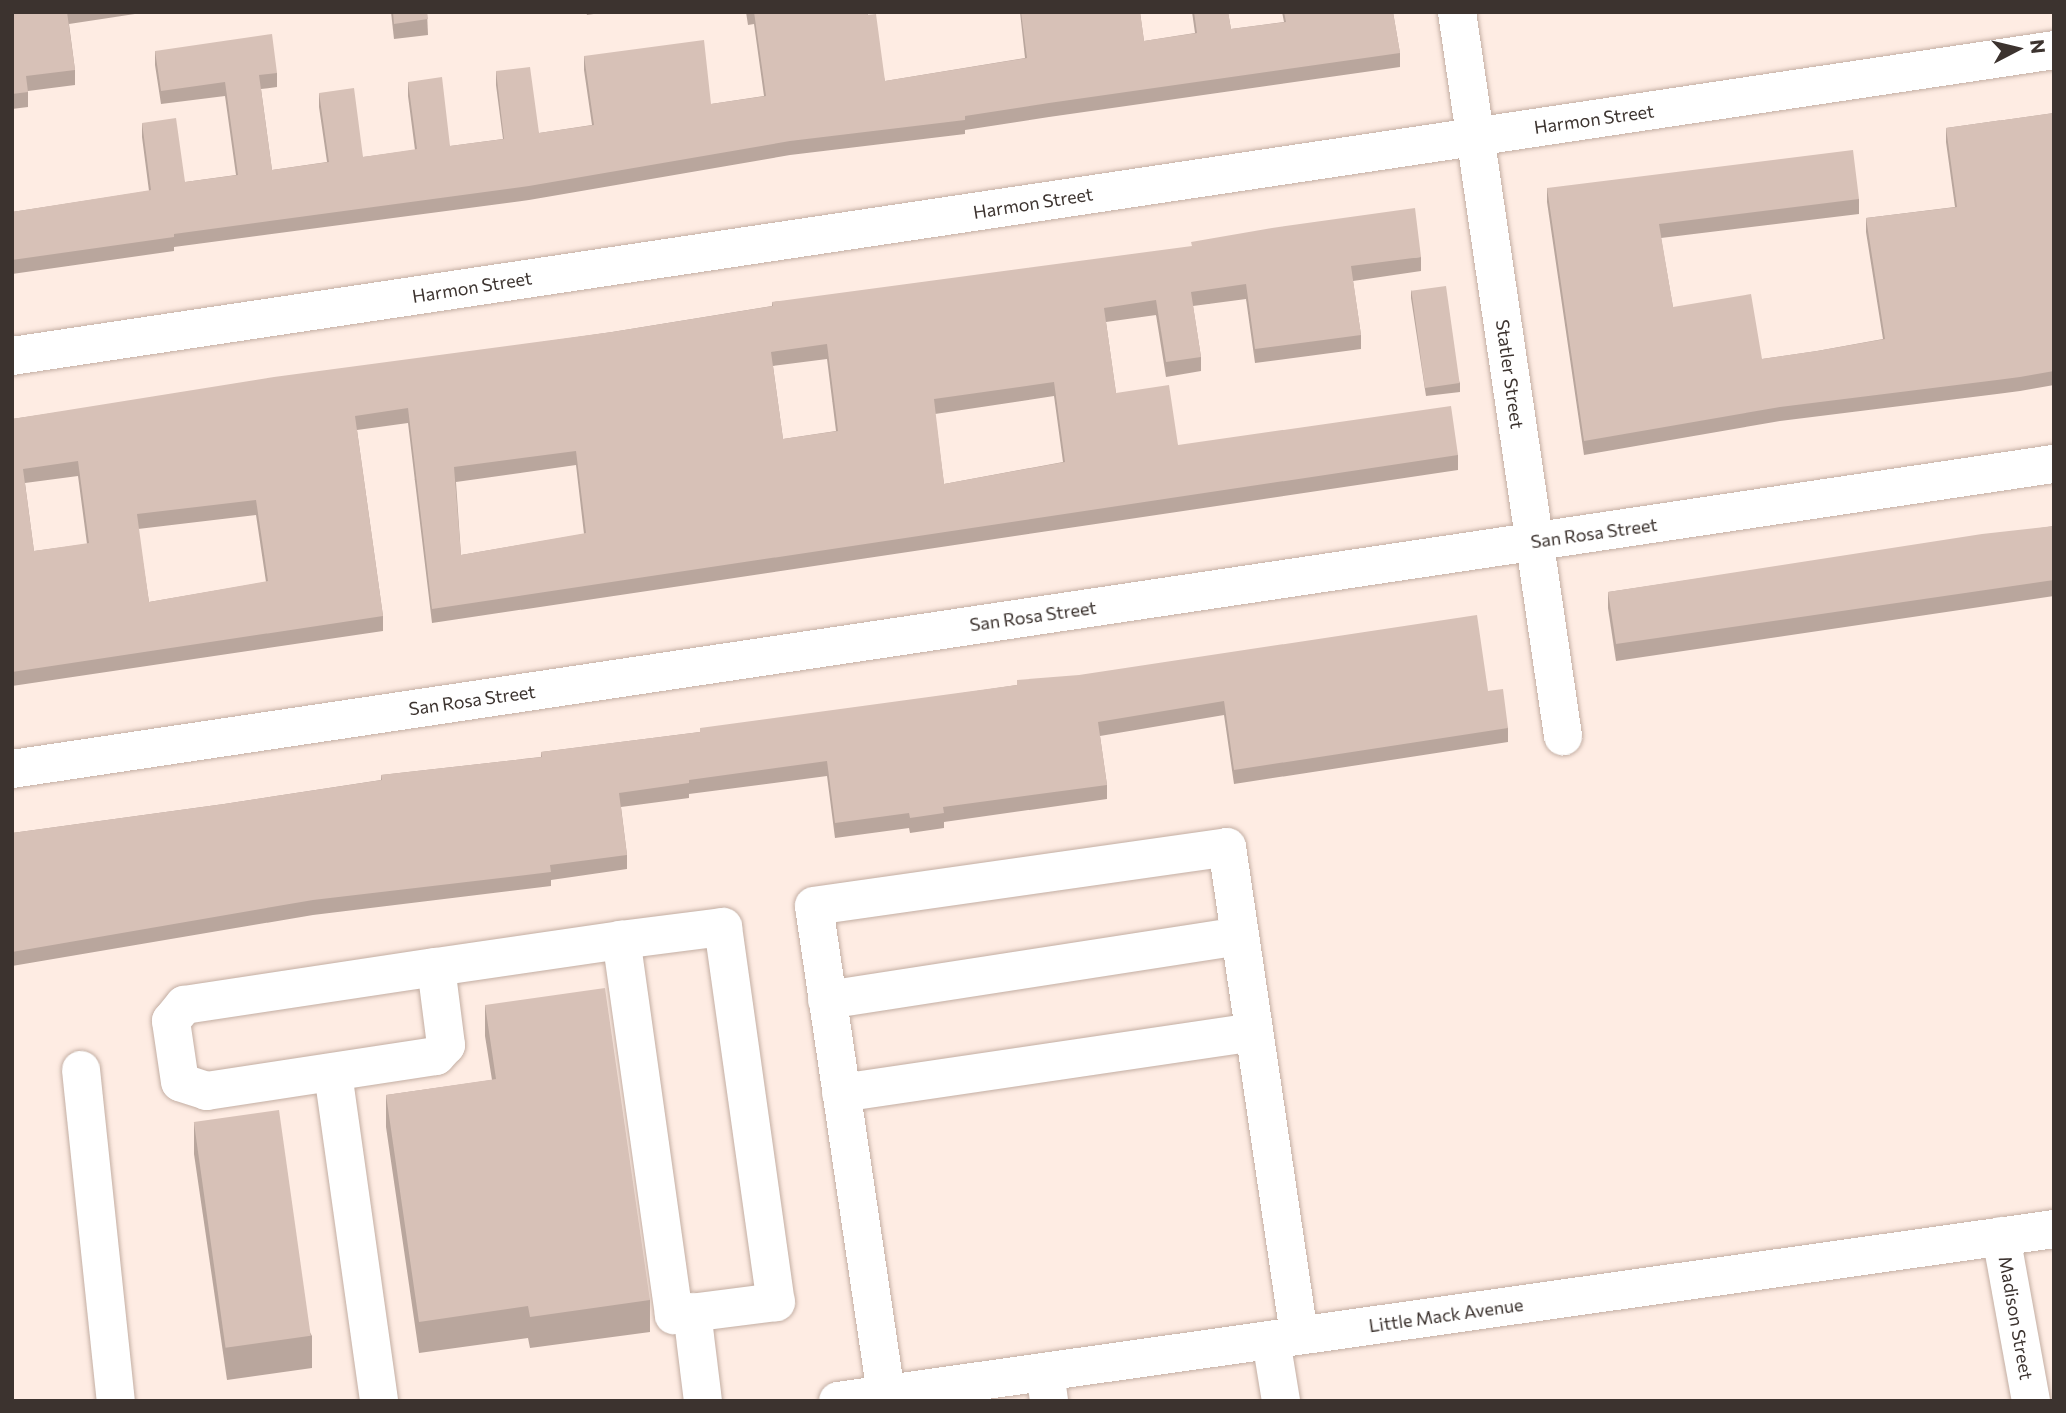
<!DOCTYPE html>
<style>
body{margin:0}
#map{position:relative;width:2066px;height:1413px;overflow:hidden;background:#feece3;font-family:Commissioner,sans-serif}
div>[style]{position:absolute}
.roads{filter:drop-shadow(0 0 2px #c3aea3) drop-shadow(0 0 2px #c3aea3)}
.minor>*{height:38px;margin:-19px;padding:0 19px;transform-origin:19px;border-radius:19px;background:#fff}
.major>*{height:38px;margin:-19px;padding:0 19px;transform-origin:19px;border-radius:19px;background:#fff}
.wall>*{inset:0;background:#b9a69d}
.building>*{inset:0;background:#d7c1b7;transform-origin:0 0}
span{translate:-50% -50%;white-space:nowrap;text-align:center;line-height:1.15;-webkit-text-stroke:6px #fff;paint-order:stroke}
.street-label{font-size:18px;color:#3c332f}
.frame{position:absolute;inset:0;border:14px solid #3c332f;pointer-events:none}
.north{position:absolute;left:1982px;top:14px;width:70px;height:70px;-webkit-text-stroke:5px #fff;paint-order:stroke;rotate:83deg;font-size:19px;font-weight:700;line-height:28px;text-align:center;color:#3c332f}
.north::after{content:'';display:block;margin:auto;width:24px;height:32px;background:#3c332f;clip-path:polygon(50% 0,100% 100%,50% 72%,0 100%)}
</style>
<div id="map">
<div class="roads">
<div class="minor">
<div style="left:1457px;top:12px;width:732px;rotate:81.67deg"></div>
<div style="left:12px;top:356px;width:2065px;rotate:-8.52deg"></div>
<div style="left:12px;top:769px;width:2065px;rotate:-8.5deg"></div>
<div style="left:723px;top:927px;width:379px;rotate:82deg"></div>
<div style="left:776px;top:1302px;width:103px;rotate:172.7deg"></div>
<div style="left:674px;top:1315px;width:379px;rotate:-98deg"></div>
<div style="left:621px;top:940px;width:103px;rotate:-7.3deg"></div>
<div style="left:436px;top:967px;width:79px;rotate:82.7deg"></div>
<div style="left:446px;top:1045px;width:15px;rotate:132deg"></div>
<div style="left:436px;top:1056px;width:232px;rotate:171.3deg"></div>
<div style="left:207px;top:1091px;width:28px;rotate:-162deg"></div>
<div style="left:180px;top:1082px;width:62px;rotate:-98.4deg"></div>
<div style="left:171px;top:1021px;width:21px;rotate:-51deg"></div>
<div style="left:184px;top:1005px;width:255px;rotate:-8.6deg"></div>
<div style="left:436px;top:967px;width:187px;rotate:-8.3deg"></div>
<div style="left:827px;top:1000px;width:418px;rotate:-8.8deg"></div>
<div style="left:81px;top:1070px;width:333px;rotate:84deg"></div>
<div style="left:333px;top:1073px;width:331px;rotate:82deg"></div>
<div style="left:841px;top:1093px;width:417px;rotate:-8.4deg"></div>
<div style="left:2001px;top:1236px;width:168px;rotate:79.7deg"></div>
<div style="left:692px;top:1312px;width:90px;rotate:83deg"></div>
<div style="left:1271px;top:1340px;width:62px;rotate:80.7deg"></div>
<div style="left:1045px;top:1372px;width:29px;rotate:82deg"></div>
<div style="left:886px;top:1394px;width:493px;rotate:-98.4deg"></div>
<div style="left:814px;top:906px;width:417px;rotate:-8.1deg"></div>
<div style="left:1227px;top:847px;width:493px;rotate:81.6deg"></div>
</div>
<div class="major">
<div style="left:838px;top:1401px;width:1228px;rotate:-8.05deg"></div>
</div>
</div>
<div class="wall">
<div style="clip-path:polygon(12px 12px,148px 12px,69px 24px,75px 70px,75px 85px,28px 91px,28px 107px,12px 109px)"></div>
<div style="clip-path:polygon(391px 12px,427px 12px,428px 35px,394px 39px)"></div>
<div style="clip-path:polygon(586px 12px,607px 12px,587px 15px)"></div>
<div style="clip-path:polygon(746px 12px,867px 12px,885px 81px,1025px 58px,1020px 12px,1140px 12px,1144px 41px,1195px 33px,1192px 12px,1228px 12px,1231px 29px,1284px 22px,1282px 12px,1393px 12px,1400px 53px,1400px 67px,1049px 117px,965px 130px,965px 134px,790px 155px,529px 200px,174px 247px,174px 251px,12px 274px,12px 212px,149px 191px,142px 137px,142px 123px,185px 182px,236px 175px,225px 96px,161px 104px,155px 65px,155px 51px,277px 73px,277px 87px,261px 89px,272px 170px,327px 162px,319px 107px,319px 93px,363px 157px,415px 150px,408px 96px,408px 82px,450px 146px,503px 139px,496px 85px,496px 71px,539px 133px,592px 125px,584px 70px,584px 56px,711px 104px,764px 96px,754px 24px,748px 25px)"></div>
<div style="clip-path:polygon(2054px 113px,2054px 385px,2020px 391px,1780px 421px,1584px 455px,1547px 202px,1547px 188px,1859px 199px,1859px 214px,1661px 238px,1673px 307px,1762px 359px,1817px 351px,1883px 339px,1866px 232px,1866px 218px,1955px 207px,1946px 142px,1946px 128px)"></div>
<div style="clip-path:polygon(evenodd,1421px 257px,1421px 271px,1353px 281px,1361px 335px,1361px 349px,1255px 363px,1246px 299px,1193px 306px,1201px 357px,1201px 371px,1166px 377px,1156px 315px,1106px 322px,1116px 393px,1178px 445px,1458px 455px,1458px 470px,432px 623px,408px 423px,357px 430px,383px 616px,383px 631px,12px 686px,12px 419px,612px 332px,772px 306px,772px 302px,1421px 257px,827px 359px,836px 431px,783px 439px,773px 366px,827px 359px,1421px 257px,1054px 396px,1063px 462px,944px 484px,935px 414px,1054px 396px,1421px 257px,576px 465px,584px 534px,461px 555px,456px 482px,576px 465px,1421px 257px,78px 476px,87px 544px,34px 551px,25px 483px,78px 476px,1421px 257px,256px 515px,266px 582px,149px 602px,138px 529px,256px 515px)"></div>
<div style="clip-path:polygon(1411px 290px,1460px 383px,1460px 392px,1426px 396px,1411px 298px)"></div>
<div style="clip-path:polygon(2054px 526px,2054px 596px,1616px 661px,1608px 608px,1608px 592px)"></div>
<div style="clip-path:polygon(1017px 680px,1488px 691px,1508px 728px,1508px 742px,1234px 784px,1224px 715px,1100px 736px,1107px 785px,1107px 799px,944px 822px,944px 828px,910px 833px,909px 828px,835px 838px,827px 776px,689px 794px,689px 798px,621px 807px,627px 855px,627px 869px,551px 880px,551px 886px,313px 915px,12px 966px,12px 833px,224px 804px,381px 780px,381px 775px,541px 757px,541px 752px,700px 732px,1017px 685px)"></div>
<div style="clip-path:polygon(485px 1005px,650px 1300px,650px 1332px,530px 1348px,528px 1338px,419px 1353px,386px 1127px,386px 1095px,492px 1080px,485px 1036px)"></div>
<div style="clip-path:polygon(194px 1122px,312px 1336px,312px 1368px,227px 1380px,194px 1154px)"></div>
</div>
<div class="building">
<div style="clip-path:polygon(12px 12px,67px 12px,75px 70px,26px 76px,28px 92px,12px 94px,12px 54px,13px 54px,12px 46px)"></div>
<div style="clip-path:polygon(393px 12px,427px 12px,428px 19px,394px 24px)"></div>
<div style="clip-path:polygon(754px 12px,867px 12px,867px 15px,876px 14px,885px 81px,1027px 58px,1021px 12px,1140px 12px,1144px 41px,1197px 33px,1194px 12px,1228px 12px,1231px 29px,1286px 22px,1284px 12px,1393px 12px,1400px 53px,1049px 103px,965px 116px,965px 120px,790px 141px,529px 186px,174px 234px,174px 237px,12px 260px,12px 212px,151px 190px,142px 123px,176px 118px,185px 182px,238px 175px,225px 82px,161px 91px,155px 51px,272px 34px,277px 73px,259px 75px,272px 170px,329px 162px,319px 93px,354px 88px,363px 157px,417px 149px,408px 82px,442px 77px,450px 146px,504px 139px,496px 71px,530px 67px,539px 133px,594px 125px,584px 56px,704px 40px,711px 104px,766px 96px)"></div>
<div style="clip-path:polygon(2054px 113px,2054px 371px,2020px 377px,1780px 407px,1584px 441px,1547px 188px,1853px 150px,1859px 199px,1659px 224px,1673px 307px,1751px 294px,1762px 359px,1817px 351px,1885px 339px,1866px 218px,1957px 207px,1946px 128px)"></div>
<div style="clip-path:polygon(evenodd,1415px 208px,1421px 257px,1351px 266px,1361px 335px,1255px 349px,1246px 284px,1191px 292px,1201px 357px,1166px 362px,1156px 300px,1104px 308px,1116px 393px,1169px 385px,1178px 445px,1451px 406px,1458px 455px,432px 609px,408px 408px,355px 416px,383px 616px,12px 672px,12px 419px,274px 377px,612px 332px,773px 306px,772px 302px,1192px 246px,1191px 242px,1272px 228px,1415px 208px,827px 344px,838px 431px,783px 439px,771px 352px,827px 344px,1415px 208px,1054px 382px,1065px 462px,944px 484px,934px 399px,1054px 382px,1415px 208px,576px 451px,586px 533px,461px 555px,454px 467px,576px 451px,1415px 208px,78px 461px,89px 543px,34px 551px,23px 469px,78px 461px,1415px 208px,256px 500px,268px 581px,149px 602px,137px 514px,256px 500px)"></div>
<div style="left:1446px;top:286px;width:98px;height:35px;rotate:82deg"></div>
<div style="clip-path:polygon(2054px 526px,2054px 580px,1616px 644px,1608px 592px,1982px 534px)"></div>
<div style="clip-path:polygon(1477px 615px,1488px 691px,1503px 689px,1508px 728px,1234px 770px,1224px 701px,1098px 722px,1107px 785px,943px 807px,944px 813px,910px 818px,909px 813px,835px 823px,827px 761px,689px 780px,689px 783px,619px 793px,627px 855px,550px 865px,551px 872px,313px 900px,12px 952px,12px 833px,224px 804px,382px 780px,381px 775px,542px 757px,541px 752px,700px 732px,700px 728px,1017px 685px,1017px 680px,1079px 675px)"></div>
<div style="clip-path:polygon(605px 988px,650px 1300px,530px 1317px,528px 1306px,419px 1322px,386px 1095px,496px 1079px,485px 1005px)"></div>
<div style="left:279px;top:1110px;width:228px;height:86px;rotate:82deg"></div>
</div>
<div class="street-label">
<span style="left:1594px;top:119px;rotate:-8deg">Harmon Street</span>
<span style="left:1033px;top:203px;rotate:-9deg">Harmon Street</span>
<span style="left:472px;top:287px;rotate:-9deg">Harmon Street</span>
<span style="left:1510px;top:374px;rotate:82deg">Statler Street</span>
<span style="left:1594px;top:533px;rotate:-8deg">San Rosa Street</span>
<span style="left:1033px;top:616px;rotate:-8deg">San Rosa Street</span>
<span style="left:472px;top:700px;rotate:-8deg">San Rosa Street</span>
<span style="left:1446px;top:1315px;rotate:-8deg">Little Mack Avenue</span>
<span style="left:2016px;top:1318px;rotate:80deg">Madison Street</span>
</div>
<div class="frame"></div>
<div class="north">N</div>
</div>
